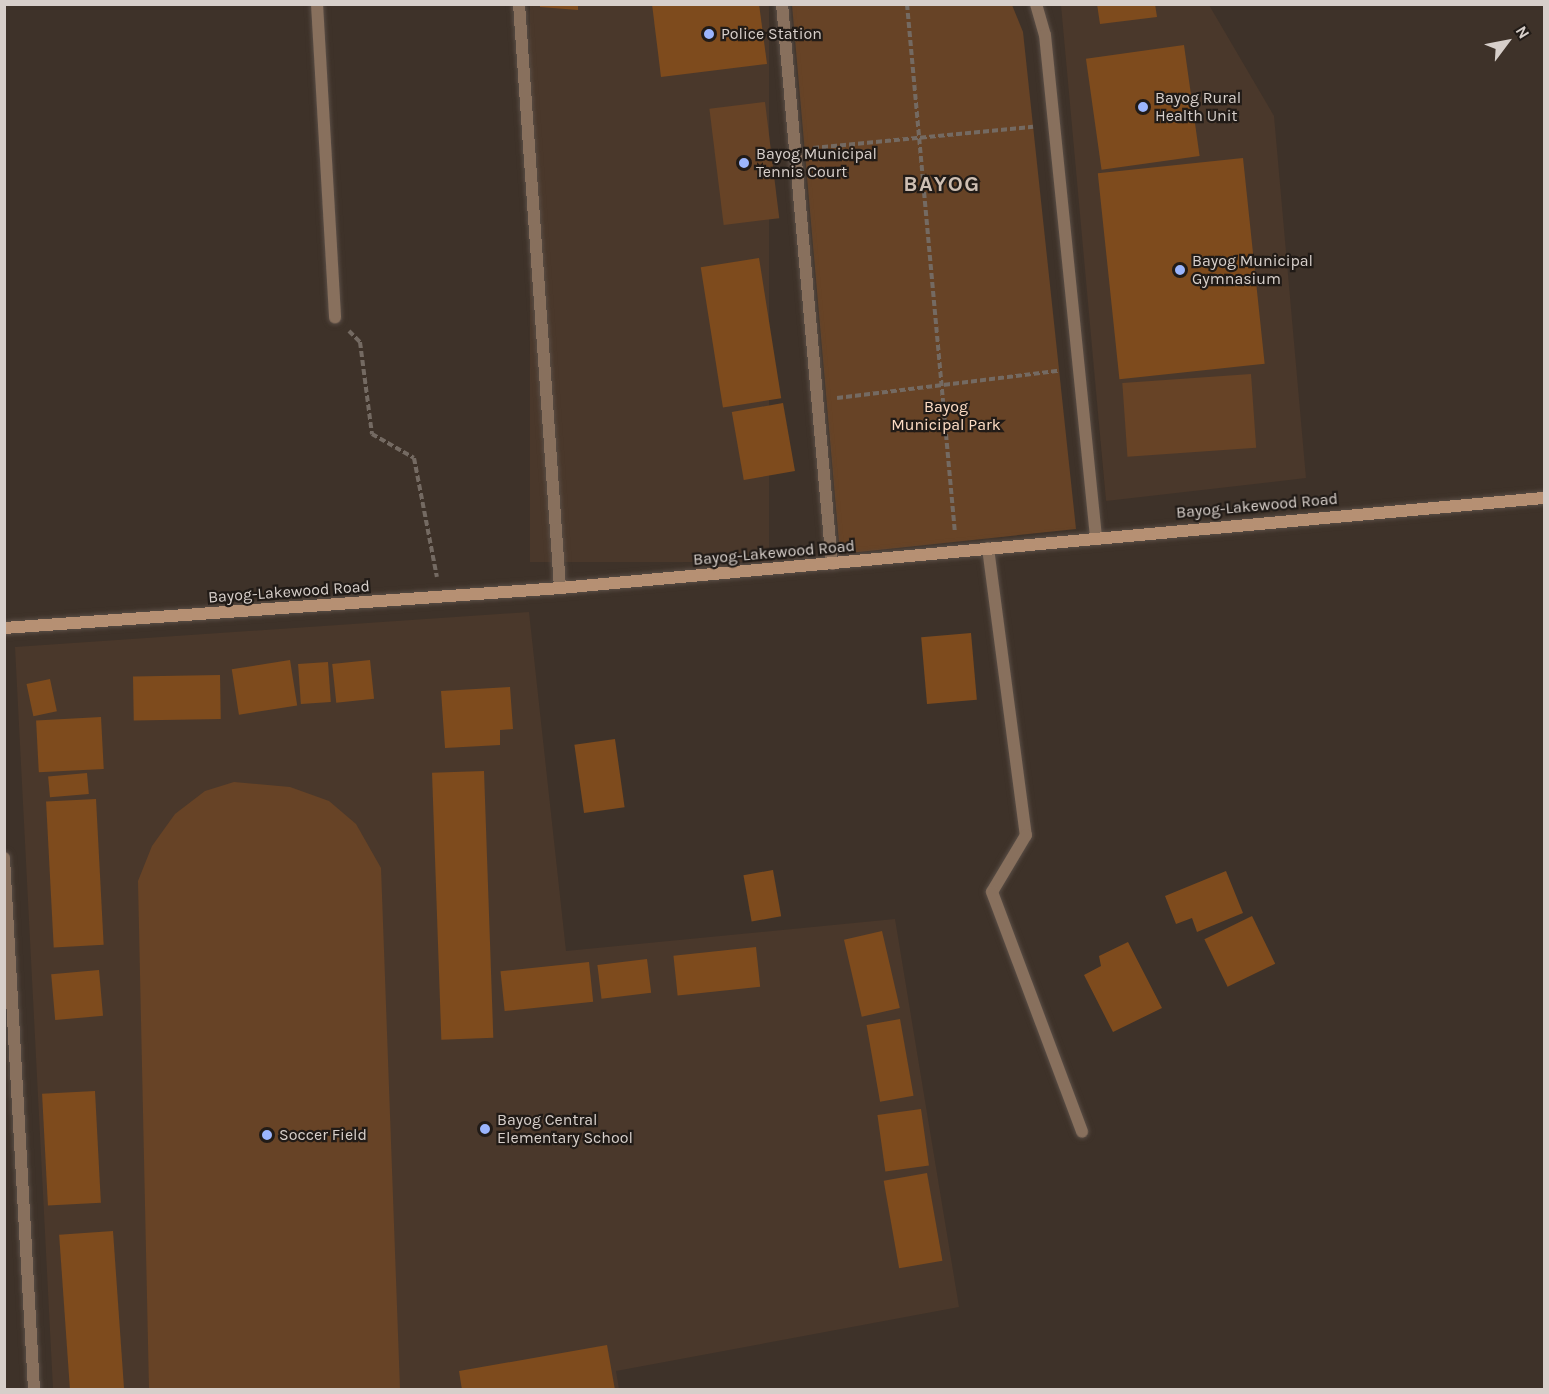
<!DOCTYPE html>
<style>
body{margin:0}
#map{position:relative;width:1549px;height:1394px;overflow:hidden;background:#3e3229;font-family:Karla,sans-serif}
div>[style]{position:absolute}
.built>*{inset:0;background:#4a382b;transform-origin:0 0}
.green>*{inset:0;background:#674326;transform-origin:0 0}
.building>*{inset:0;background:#7e4b1d;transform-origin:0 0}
.path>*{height:4px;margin-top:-2px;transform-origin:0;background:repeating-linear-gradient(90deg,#746a62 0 6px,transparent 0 9px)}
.roads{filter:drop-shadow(0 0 2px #5a4e46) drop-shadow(0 0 2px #5a4e46)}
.minor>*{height:12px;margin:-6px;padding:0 6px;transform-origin:6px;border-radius:6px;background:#88705d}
.secondary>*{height:12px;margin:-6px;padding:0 6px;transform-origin:6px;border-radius:6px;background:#b69073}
.dots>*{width:16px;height:16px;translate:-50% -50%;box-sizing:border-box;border:3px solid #211b17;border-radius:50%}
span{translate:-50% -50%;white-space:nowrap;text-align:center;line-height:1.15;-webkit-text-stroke:4.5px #211b17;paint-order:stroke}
.poi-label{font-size:16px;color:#d7cfca}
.left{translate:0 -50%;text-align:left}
.park-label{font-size:16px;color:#feddc5}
.street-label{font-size:16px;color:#d7cfca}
.district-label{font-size:22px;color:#cebfb3;font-weight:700;letter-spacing:1.5px}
.frame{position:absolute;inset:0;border:6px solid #d7cfca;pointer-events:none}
.north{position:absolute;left:1477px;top:12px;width:60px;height:60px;-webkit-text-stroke:4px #211b17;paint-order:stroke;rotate:58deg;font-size:16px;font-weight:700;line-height:24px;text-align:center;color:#d7cfca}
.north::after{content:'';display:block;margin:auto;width:21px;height:27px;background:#d7cfca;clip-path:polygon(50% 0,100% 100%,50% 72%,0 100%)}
</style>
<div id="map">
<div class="built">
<div style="left:530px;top:5px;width:239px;height:557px"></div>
<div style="clip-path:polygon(1061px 5px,1209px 5px,1274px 116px,1306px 478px,1106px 501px)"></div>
<div style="clip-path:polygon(529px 612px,566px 951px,895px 919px,959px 1307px,616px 1371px,619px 1389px,53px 1389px,15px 647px)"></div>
</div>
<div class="green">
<div style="clip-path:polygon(792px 5px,1012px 5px,1023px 32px,1076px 529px,840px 554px)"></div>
<div style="left:765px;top:102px;width:117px;height:56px;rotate:83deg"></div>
<div style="left:1251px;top:374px;width:74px;height:129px;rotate:86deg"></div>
<div style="clip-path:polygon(234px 782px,290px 787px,329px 801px,356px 824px,381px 868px,400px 1389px,149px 1389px,138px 881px,152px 846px,175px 814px,205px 791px)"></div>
</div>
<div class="building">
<div style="clip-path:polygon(540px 4px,578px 4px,578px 10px,540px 7px)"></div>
<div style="clip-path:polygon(652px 4px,759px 4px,767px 64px,661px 77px)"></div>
<div style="clip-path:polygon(1097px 4px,1155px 4px,1157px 17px,1100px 24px)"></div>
<div style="left:1184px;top:45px;width:112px;height:99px;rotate:82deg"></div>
<div style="left:1243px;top:158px;width:207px;height:146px;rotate:84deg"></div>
<div style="left:759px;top:258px;width:142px;height:59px;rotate:81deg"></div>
<div style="left:783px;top:403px;width:69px;height:52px;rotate:80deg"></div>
<div style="left:971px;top:633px;width:67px;height:50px;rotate:85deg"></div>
<div style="left:290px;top:660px;width:46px;height:59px;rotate:81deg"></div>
<div style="left:370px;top:660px;width:39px;height:38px;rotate:84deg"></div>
<div style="left:328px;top:662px;width:40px;height:30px;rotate:86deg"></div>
<div style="left:220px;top:675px;width:44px;height:87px;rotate:89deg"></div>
<div style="left:50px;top:679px;width:33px;height:24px;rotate:78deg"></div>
<div style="clip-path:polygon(510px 687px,513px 729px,500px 730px,500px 745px,445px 748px,441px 691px)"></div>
<div style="left:101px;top:717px;width:52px;height:65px;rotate:87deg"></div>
<div style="left:615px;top:739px;width:69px;height:41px;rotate:82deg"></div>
<div style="left:484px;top:771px;width:267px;height:52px;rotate:88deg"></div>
<div style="left:87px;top:773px;width:21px;height:39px;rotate:85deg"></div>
<div style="left:96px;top:799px;width:146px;height:50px;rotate:87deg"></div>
<div style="left:773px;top:870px;width:47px;height:30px;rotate:80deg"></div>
<div style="clip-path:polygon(1226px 871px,1243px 913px,1197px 932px,1192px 918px,1176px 924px,1165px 896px)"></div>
<div style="left:1252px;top:916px;width:53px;height:53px;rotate:64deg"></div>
<div style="left:882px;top:931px;width:79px;height:39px;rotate:77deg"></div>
<div style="clip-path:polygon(1128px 942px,1162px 1008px,1113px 1032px,1084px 975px,1101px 966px,1099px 956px)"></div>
<div style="left:756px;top:947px;width:40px;height:83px;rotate:84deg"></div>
<div style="left:647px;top:959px;width:34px;height:50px;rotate:83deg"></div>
<div style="left:589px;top:962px;width:40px;height:89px;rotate:84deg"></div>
<div style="left:99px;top:970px;width:46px;height:48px;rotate:85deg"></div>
<div style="left:900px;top:1019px;width:78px;height:34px;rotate:80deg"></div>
<div style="left:95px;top:1091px;width:112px;height:53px;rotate:87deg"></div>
<div style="left:921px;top:1109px;width:57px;height:44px;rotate:82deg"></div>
<div style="left:927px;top:1173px;width:89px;height:44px;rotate:80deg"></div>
<div style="left:113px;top:1231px;width:159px;height:54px;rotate:86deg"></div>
<div style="clip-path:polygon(607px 1345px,615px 1390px,462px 1390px,459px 1371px)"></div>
</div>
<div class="path">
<div style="left:907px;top:4px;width:531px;rotate:84.82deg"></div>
<div style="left:813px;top:148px;width:221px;rotate:-5.5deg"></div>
<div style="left:349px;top:331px;width:16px;rotate:45deg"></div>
<div style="left:360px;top:342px;width:93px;rotate:82.6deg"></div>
<div style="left:372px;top:434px;width:48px;rotate:29.7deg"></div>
<div style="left:414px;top:458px;width:121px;rotate:79.1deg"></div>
<div style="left:837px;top:398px;width:223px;rotate:-7deg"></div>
</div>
<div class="roads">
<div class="minor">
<div style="left:317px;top:4px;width:314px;rotate:86.7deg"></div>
<div style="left:519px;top:4px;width:585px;rotate:85.98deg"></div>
<div style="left:782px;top:4px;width:562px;rotate:84.9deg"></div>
<div style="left:1036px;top:4px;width:32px;rotate:74deg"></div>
<div style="left:1045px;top:35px;width:505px;rotate:84.2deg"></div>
<div style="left:988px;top:548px;width:290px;rotate:82.5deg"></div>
<div style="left:1026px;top:835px;width:66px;rotate:120.8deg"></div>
<div style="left:992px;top:892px;width:256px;rotate:69.4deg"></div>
<div style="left:4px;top:858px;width:533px;rotate:86.77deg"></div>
</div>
<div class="secondary">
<div style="left:4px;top:628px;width:557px;rotate:-4.11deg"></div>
<div style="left:560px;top:588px;width:988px;rotate:-5.23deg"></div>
</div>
</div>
<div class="dots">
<div style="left:709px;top:34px;background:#9bb5fd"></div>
<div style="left:1143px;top:107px;background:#9bb5fd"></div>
<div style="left:744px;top:163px;background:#9bb5fd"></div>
<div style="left:1180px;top:270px;background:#9bb5fd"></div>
<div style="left:485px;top:1129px;background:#9bb5fd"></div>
<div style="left:267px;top:1135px;background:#9bb5fd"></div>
</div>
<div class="poi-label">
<span class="left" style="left:721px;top:34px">Police Station</span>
<span class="left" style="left:1155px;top:107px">Bayog Rural<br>Health Unit</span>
<span class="left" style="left:756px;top:163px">Bayog Municipal<br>Tennis Court</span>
<span class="left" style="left:1192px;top:270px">Bayog Municipal<br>Gymnasium</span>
<span class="left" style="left:497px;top:1129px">Bayog Central<br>Elementary School</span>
<span class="left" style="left:279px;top:1135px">Soccer Field</span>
</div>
<div class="park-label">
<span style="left:946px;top:416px">Bayog<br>Municipal Park</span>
</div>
<div class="street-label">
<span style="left:1257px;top:506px;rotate:-5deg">Bayog-Lakewood Road</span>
<span style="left:774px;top:553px;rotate:-5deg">Bayog-Lakewood Road</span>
<span style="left:289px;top:592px;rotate:-4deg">Bayog-Lakewood Road</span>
</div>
<div class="district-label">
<span style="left:942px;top:185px">BAYOG</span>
</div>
<div class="frame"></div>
<div class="north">N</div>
</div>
